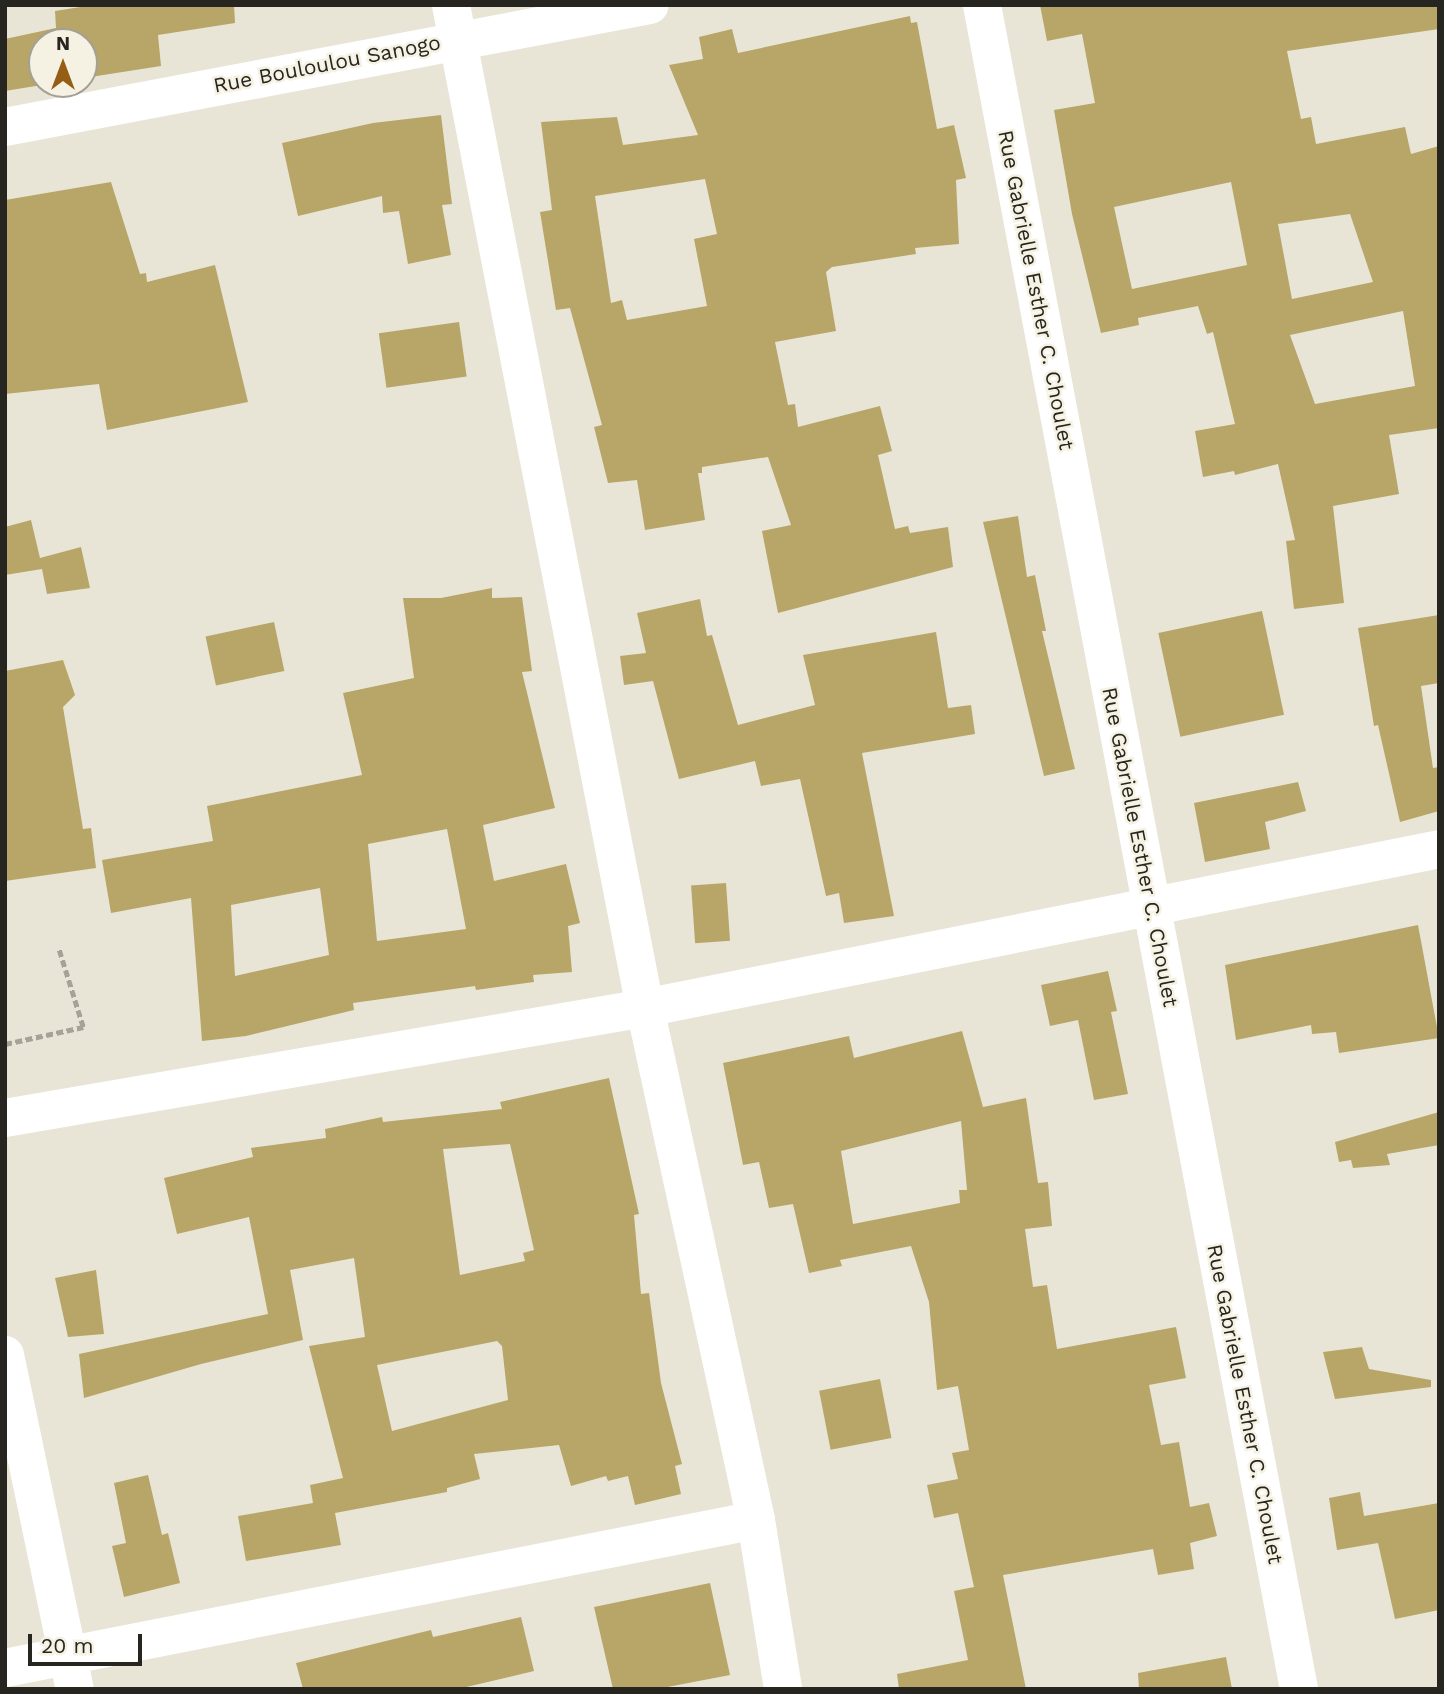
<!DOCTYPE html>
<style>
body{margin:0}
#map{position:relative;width:1444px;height:1694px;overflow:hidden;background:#e9e5d6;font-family:"Work Sans",sans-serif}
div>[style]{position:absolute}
.building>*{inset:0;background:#b7a668;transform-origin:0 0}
.path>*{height:4.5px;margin-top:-2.25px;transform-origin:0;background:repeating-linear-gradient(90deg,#a5a297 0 7px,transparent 0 10.5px)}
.minor>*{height:38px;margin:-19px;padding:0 19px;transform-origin:19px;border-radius:19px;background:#fff}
span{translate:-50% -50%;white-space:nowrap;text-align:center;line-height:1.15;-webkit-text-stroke:5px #f6f2e3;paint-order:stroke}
.street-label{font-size:21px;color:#272520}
.frame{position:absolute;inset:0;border:7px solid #272520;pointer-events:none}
.north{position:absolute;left:28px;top:28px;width:70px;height:70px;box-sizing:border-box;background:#f6f2e3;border:2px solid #a3a095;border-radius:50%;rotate:0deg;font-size:19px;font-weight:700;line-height:28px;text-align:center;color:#272520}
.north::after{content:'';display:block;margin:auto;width:24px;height:32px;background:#945f14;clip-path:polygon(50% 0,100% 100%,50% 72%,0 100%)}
.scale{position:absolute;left:28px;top:1634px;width:114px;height:32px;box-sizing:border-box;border:4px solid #272520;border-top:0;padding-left:9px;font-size:21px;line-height:24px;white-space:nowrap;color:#272520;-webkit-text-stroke:5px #f6f2e3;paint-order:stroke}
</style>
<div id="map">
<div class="building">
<div style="clip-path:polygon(93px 5px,234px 5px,235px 23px,158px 35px,161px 66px,84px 78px,84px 42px,42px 42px,42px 84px,48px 84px,5px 91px,5px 39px,56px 28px,55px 11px)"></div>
<div style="clip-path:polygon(evenodd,1040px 5px,1439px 5px,1439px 29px,1287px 51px,1301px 119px,1311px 117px,1316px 144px,1405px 127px,1411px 154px,1439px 146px,1439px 428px,1389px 435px,1399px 494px,1333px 506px,1344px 603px,1294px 609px,1286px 541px,1295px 540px,1278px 464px,1235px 475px,1234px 471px,1203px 477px,1195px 431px,1235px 424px,1213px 332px,1207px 334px,1198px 306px,1138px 318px,1139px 325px,1101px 333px,1072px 214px,1054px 110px,1095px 103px,1082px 34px,1047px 41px,1040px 5px,1231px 182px,1247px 265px,1132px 289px,1114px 207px,1231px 182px,1040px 5px,1350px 214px,1373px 282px,1292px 299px,1278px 224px,1350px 214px,1040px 5px,1403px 311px,1415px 386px,1315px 404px,1290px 335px,1403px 311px)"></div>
<div style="clip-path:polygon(evenodd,910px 16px,911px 23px,917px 22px,937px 129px,954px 125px,966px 178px,956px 180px,959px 244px,915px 248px,916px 254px,832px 267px,826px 272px,836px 331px,775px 342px,788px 405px,795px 404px,798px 427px,880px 406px,892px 451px,878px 455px,895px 529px,908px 526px,910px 533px,948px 527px,953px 567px,778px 613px,762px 531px,791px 525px,768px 457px,702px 467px,702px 473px,698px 473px,705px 520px,645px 530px,637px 480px,608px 483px,594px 427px,602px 425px,570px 308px,556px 310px,540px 212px,552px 210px,541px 122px,617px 117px,623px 145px,698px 135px,669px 65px,703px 59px,699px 37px,732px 29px,738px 53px,910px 16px,705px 179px,717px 234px,694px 239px,707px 306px,627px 320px,622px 300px,611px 303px,595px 196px,705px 179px)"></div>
<div style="clip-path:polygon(441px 115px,452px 204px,442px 205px,451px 255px,408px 264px,399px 211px,383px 213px,382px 196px,298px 216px,282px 143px,373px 123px)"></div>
<div style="clip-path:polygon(111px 182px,140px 274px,146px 273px,147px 282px,215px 265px,248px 402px,107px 430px,99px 384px,5px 394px,5px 200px)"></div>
<div style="left:459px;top:322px;width:55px;height:81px;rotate:82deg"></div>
<div style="clip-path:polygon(1018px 516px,1027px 577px,1035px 575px,1046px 631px,1042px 631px,1075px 769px,1044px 776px,983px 522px)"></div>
<div style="clip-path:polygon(31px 520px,40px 558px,81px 547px,90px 588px,47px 594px,42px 569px,5px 575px,5px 527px)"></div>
<div style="clip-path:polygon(evenodd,492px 588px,492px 598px,522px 597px,532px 671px,522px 672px,555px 808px,483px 825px,494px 881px,566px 864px,580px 923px,568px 926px,572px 972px,533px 975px,534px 982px,476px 990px,475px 986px,353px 1003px,354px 1010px,246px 1036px,202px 1041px,191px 898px,111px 913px,102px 860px,213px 841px,207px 806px,362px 775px,343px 693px,414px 678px,403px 598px,441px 598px,492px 588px,447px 829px,466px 929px,377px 941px,368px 844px,447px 829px,492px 588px,320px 888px,329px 955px,235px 976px,231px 905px,320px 888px)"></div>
<div style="clip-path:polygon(700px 599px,707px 636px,712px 635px,738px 725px,815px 705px,803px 655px,936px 632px,948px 708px,971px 705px,975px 734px,862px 753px,894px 916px,844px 923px,839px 893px,826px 896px,800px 779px,761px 786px,755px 761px,679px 779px,653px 681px,624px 685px,620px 656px,646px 653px,637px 613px)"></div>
<div style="left:1262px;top:611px;width:106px;height:106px;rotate:78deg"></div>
<div style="clip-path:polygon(1439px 615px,1439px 683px,1421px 686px,1433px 768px,1439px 767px,1439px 811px,1400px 822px,1378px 725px,1374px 726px,1358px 628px)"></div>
<div style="left:274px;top:622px;width:50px;height:70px;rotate:78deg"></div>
<div style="clip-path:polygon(63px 660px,75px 695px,63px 707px,83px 829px,91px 828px,96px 868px,5px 881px,5px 671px)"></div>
<div style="clip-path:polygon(1298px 782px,1306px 811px,1265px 822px,1270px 849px,1205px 862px,1194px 803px)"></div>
<div style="left:726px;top:883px;width:58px;height:35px;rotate:86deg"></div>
<div style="clip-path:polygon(1418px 925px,1439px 1038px,1339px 1053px,1336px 1032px,1312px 1034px,1311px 1025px,1236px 1040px,1225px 965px)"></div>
<div style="clip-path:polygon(1108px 971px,1117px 1011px,1111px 1012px,1128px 1094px,1094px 1100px,1078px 1020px,1050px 1026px,1041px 985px)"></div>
<div style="clip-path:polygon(evenodd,962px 1031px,983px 1107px,1026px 1098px,1038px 1183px,1048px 1182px,1052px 1226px,1025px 1229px,1033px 1287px,1047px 1285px,1057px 1349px,1176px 1327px,1186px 1378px,1149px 1385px,1161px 1445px,1179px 1442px,1190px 1507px,1209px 1503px,1217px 1536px,1190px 1543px,1194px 1569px,1158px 1575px,1153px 1549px,1003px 1575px,1026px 1689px,899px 1689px,897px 1674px,968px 1660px,954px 1591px,974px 1587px,958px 1513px,934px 1518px,927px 1485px,958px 1479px,952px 1453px,969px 1450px,958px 1386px,937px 1390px,929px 1302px,911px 1246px,840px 1260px,842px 1266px,809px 1273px,793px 1204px,769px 1208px,759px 1162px,743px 1165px,723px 1063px,849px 1036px,854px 1058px,962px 1031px,961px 1121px,967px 1190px,959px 1190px,960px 1203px,853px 1224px,841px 1151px,961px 1121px)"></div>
<div style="clip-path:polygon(evenodd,609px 1078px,639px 1214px,634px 1215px,641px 1294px,649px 1293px,661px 1383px,682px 1464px,675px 1466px,681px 1494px,635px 1505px,628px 1476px,608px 1481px,606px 1476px,571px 1486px,559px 1445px,474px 1454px,480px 1479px,447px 1488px,447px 1492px,335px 1513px,341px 1545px,246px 1561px,238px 1516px,313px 1503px,310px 1485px,343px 1478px,309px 1346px,365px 1337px,354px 1258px,290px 1270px,303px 1340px,201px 1364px,84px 1398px,79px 1354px,268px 1314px,249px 1217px,177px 1234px,164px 1178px,253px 1157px,251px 1148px,326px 1138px,325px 1129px,382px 1117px,383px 1122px,502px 1109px,500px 1102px,609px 1078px,510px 1144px,534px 1250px,523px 1253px,525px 1261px,460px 1275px,443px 1149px,510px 1144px,609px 1078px,497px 1341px,502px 1346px,508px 1400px,392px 1431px,377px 1365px,497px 1341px)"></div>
<div style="clip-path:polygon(1439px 1112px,1439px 1145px,1387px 1154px,1390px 1165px,1353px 1168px,1351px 1160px,1339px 1162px,1335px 1142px)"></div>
<div style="clip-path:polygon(96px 1270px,104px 1334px,68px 1337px,55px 1278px)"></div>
<div style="clip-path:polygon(1362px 1347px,1369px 1369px,1431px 1380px,1431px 1387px,1335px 1399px,1323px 1352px)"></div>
<div style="left:880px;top:1379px;width:60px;height:62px;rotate:79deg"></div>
<div style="clip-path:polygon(148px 1475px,162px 1535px,168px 1533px,180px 1583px,124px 1597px,112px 1546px,126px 1543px,114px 1483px)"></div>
<div style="clip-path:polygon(1360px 1492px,1364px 1516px,1439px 1503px,1439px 1610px,1395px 1619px,1378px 1543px,1337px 1550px,1329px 1498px)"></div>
<div style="clip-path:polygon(710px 1583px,730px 1675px,657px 1689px,613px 1689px,594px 1607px)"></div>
<div style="clip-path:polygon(521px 1617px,534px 1671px,458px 1689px,303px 1689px,296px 1663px,431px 1630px,433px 1637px)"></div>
<div style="clip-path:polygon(1226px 1657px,1232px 1689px,1139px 1689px,1138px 1673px)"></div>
</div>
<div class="path">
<div style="left:5px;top:1044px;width:80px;rotate:-12.3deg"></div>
<div style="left:83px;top:1027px;width:81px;rotate:-107.3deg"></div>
</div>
<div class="minor">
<div style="left:451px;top:5px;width:1022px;rotate:79.05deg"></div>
<div style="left:645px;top:1008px;width:524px;rotate:77.77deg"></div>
<div style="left:756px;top:1520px;width:171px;rotate:80.9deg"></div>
<div style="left:982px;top:5px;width:1714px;rotate:79.34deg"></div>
<div style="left:5px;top:127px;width:656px;rotate:-10.71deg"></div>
<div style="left:5px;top:1118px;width:649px;rotate:-9.75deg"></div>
<div style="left:645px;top:1008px;width:810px;rotate:-11.32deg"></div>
<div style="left:5px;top:1355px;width:341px;rotate:78.2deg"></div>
<div style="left:5px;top:1668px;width:765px;rotate:-11.15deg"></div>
</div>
<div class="street-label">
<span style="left:327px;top:64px;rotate:-11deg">Rue Bouloulou Sanogo</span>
<span style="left:1036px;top:290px;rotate:79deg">Rue Gabrielle Esther C. Choulet</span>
<span style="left:1140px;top:847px;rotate:79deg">Rue Gabrielle Esther C. Choulet</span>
<span style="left:1245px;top:1404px;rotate:79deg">Rue Gabrielle Esther C. Choulet</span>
</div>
<div class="frame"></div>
<div class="north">N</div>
<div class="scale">20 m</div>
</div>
